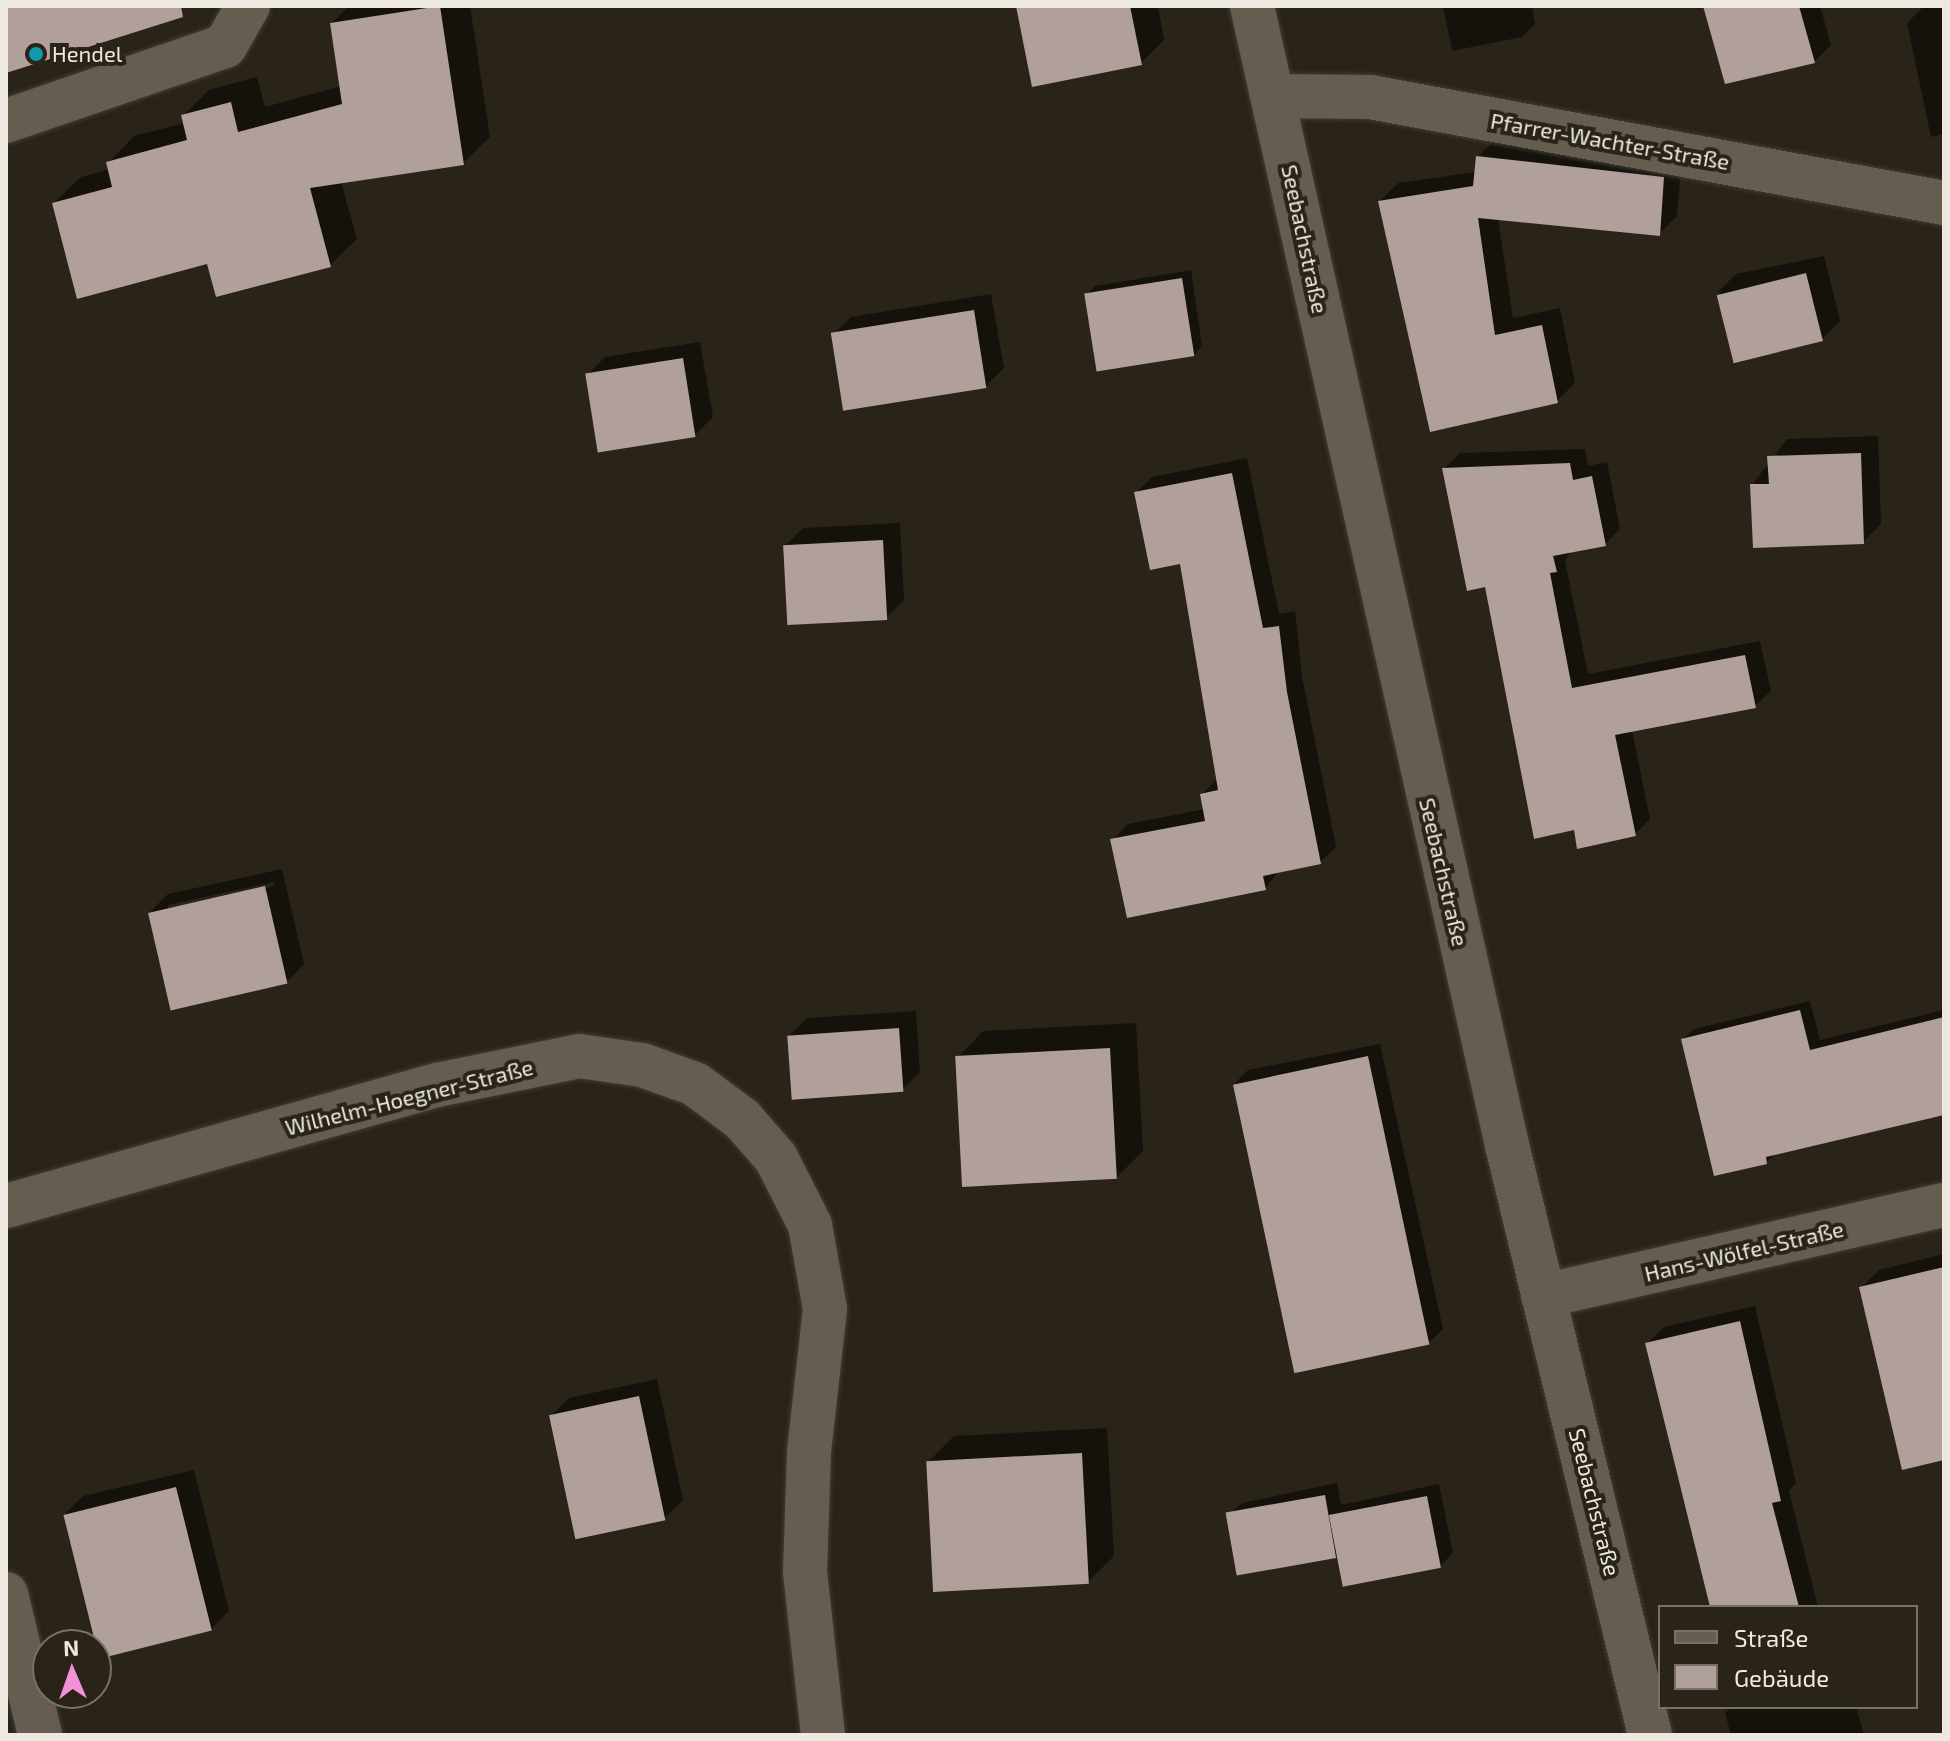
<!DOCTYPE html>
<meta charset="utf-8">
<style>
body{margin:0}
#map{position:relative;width:1950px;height:1741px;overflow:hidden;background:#292318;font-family:"Exo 2",sans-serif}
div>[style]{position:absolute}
.shadow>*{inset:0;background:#0007}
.building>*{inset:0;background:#b19f9b;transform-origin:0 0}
.roads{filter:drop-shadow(0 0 2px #413d34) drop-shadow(0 0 2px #413d34)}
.minor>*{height:44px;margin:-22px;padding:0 22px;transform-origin:22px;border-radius:22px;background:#645d50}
.dots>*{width:22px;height:22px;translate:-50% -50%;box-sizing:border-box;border:4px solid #292318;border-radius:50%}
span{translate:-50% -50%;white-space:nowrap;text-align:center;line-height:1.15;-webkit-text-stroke:8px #292318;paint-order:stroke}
.poi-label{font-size:22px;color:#ede9e1}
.left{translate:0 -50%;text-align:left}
.street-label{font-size:22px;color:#ede9e1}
.frame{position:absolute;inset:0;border:8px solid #ede9e1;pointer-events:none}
.legend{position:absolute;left:1658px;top:1605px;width:260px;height:104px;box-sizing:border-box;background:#292318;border:2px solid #777268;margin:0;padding:10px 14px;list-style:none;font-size:24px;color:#ede9e1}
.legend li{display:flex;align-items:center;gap:16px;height:40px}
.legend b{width:40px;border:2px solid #777268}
.north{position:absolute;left:32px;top:1629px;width:80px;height:80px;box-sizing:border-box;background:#292318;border:2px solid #777268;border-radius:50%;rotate:358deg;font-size:22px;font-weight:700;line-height:32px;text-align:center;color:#ede9e1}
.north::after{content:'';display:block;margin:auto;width:28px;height:36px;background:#f391d6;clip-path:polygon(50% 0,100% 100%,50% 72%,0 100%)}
</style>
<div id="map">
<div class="shadow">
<div style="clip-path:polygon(349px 6px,470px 6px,490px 137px,463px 163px,341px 182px,357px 239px,330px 265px,208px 261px,54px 203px,81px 177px,110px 169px,108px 163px,134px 136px,185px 123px,183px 116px,209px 90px,257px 77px,265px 107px,341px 86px,332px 23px)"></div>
<div style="clip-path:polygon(1017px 6px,1158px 6px,1164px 40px,1141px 63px)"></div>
<div style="clip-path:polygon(1443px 6px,1537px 6px,1532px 7px,1535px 24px,1522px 37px,1452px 51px)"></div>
<div style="clip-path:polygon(1705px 6px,1820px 6px,1831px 45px,1814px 62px)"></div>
<div style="clip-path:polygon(1924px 6px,1944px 6px,1944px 134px,1931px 137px,1907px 23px)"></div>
<div style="clip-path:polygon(1496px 139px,1682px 159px,1677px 216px,1659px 234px,1498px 218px,1513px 318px,1560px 308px,1575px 383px,1557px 401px,1431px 430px,1380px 201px,1398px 183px,1476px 172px,1477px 157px)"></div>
<div style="clip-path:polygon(1824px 256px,1840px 321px,1822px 339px,1718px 292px,1736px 274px)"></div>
<div style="clip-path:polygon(1191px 270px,1202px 346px,1194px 355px,1086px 295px,1095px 286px)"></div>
<div style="clip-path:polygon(991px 294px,1004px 368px,986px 386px,833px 335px,851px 317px)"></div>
<div style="clip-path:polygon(700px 342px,713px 417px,695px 435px,587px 375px,605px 357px)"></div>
<div style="clip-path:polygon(1878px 436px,1881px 524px,1863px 542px,1752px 485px,1787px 439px)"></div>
<div style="clip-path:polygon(1585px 449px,1588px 466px,1607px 462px,1620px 529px,1605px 544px,1571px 551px,1565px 561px,1588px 674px,1760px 641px,1771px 691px,1755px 706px,1632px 730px,1650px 819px,1635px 834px,1575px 828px,1445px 468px,1460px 453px)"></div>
<div style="clip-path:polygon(1247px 458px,1279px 614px,1295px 611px,1302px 676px,1336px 847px,1320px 862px,1280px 870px,1265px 888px,1113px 840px,1128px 824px,1205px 809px,1202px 794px,1218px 778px,1182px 562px,1136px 493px,1152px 477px)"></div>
<div style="clip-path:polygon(900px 523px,904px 600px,886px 618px,785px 546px,803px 528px)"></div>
<div style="clip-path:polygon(evenodd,282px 869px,304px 964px,286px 983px,150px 912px,168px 894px,282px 869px,274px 882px,275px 886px,168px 909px,168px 905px,274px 882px)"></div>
<div style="clip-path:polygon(1810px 1001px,1820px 1040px,1944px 1010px,1944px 1113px,1776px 1153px,1766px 1162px,1683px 1039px,1694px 1029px)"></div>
<div style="clip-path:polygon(916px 1011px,920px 1072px,902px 1090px,789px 1036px,807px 1018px)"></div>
<div style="clip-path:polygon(1136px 1023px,1143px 1151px,1117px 1177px,957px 1058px,983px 1031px)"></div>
<div style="clip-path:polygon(1380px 1044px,1443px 1329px,1430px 1342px,1235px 1083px,1248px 1070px)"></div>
<div style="clip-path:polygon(1944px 1254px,1944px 1458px,1861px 1288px,1879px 1270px)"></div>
<div style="clip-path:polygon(1755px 1306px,1796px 1483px,1789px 1491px,1818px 1607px,1713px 1607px,1648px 1343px,1664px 1327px)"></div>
<div style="clip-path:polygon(657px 1379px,683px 1500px,665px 1518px,551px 1416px,569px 1398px)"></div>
<div style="clip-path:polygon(1107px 1428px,1114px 1556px,1088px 1582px,928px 1462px,954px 1436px)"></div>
<div style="clip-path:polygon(194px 1470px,229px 1611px,211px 1629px,65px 1514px,83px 1496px)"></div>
<div style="clip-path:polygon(1337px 1483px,1341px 1505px,1439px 1484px,1453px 1553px,1440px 1566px,1335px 1556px,1228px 1516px,1242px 1503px)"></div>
<div style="clip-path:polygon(1731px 1707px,1856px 1707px,1864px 1735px,1731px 1735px,1725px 1713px)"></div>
</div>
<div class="building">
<div style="clip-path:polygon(6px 6px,181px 6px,183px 17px,6px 73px)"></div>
<div style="clip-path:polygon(440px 6px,464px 165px,310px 188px,331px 267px,216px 297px,207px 264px,77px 299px,52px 203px,112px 187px,106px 162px,187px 140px,181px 115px,231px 102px,238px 132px,342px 104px,330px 23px)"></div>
<div style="clip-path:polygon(1016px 6px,1130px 6px,1142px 65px,1032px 87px)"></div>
<div style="clip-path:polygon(1703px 6px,1799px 6px,1815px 63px,1725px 84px)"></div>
<div style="clip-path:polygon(1476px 156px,1664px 177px,1660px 236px,1478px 218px,1495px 335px,1542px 325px,1558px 403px,1430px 432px,1378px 201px,1473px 186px)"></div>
<div style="left:1806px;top:273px;width:70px;height:92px;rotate:76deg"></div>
<div style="left:1182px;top:278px;width:79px;height:99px;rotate:81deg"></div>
<div style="left:974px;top:310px;width:79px;height:145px;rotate:81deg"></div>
<div style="left:683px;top:358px;width:80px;height:99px;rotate:81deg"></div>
<div style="clip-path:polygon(1861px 453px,1864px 544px,1753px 548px,1750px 484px,1769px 484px,1767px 456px)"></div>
<div style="clip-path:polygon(1570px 463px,1573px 480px,1592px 476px,1606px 546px,1553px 556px,1557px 572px,1550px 573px,1572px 688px,1745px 655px,1756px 708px,1615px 735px,1636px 836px,1577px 849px,1574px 830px,1534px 839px,1485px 587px,1467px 591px,1442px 468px)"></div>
<div style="clip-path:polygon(1232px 473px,1263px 628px,1279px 626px,1287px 692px,1321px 864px,1263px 876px,1266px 890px,1127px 918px,1110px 839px,1205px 821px,1200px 794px,1218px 790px,1180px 564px,1150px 570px,1134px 492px)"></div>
<div style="left:883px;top:540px;width:80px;height:100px;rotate:87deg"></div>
<div style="left:265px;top:886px;width:100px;height:120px;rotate:77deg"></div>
<div style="clip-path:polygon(1800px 1010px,1810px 1050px,1944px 1017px,1944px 1115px,1766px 1157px,1767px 1164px,1714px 1176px,1681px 1039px)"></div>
<div style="left:899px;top:1028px;width:64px;height:112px;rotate:86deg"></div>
<div style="left:1110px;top:1048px;width:131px;height:155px;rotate:87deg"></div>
<div style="left:1368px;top:1056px;width:295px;height:138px;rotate:78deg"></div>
<div style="clip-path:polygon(1944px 1267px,1944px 1460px,1902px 1470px,1859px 1287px)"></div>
<div style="clip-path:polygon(1740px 1321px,1781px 1501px,1772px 1503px,1799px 1607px,1710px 1607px,1645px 1343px)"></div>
<div style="left:639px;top:1396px;width:127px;height:92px;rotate:78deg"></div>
<div style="left:1082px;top:1453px;width:131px;height:156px;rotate:87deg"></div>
<div style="left:176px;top:1487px;width:148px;height:116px;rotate:76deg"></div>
<div style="left:1325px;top:1495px;width:64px;height:101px;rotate:80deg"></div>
<div style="left:1427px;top:1496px;width:73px;height:100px;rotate:79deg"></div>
</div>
<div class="roads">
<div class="minor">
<div style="left:1252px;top:6px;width:1171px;rotate:77.38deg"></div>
<div style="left:1508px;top:1149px;width:603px;rotate:76.38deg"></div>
<div style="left:1275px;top:96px;width:95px;rotate:0.6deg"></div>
<div style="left:1370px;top:97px;width:584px;rotate:10.46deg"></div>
<div style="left:6px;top:121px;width:231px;rotate:-18.9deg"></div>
<div style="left:225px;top:46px;width:46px;rotate:-60.1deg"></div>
<div style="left:6px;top:1206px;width:448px;rotate:-15.7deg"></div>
<div style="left:437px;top:1085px;width:145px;rotate:-11.5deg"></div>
<div style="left:579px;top:1056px;width:64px;rotate:8.1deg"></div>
<div style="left:642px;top:1065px;width:56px;rotate:19.7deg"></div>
<div style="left:695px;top:1084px;width:59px;rotate:36.7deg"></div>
<div style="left:742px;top:1119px;width:52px;rotate:48.9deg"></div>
<div style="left:776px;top:1158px;width:75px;rotate:63.1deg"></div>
<div style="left:810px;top:1225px;width:85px;rotate:79.9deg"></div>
<div style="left:825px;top:1309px;width:144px;rotate:96.4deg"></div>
<div style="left:809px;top:1452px;width:120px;rotate:91.9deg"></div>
<div style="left:805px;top:1572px;width:164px;rotate:83.7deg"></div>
<div style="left:1543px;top:1296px;width:411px;rotate:-12.8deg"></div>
<div style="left:6px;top:1594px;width:145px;rotate:76.4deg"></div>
</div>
</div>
<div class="dots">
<div style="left:36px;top:54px;background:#0f9aa8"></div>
</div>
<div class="poi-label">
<span class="left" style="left:52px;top:54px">Hendel</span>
</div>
<div class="street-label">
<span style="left:1610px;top:141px;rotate:10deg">Pfarrer-Wachter-Straße</span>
<span style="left:1305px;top:239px;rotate:78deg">Seebachstraße</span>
<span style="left:1444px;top:872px;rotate:77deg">Seebachstraße</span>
<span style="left:409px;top:1097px;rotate:-14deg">Wilhelm-Hoegner-Straße</span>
<span style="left:1744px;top:1251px;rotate:-13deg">Hans-Wölfel-Straße</span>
<span style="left:1595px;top:1502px;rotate:76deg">Seebachstraße</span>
</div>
<div class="frame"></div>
<ul class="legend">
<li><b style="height:10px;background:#645d50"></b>Straße</li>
<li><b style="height:22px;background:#b19f9b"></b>Gebäude</li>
</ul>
<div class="north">N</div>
</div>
